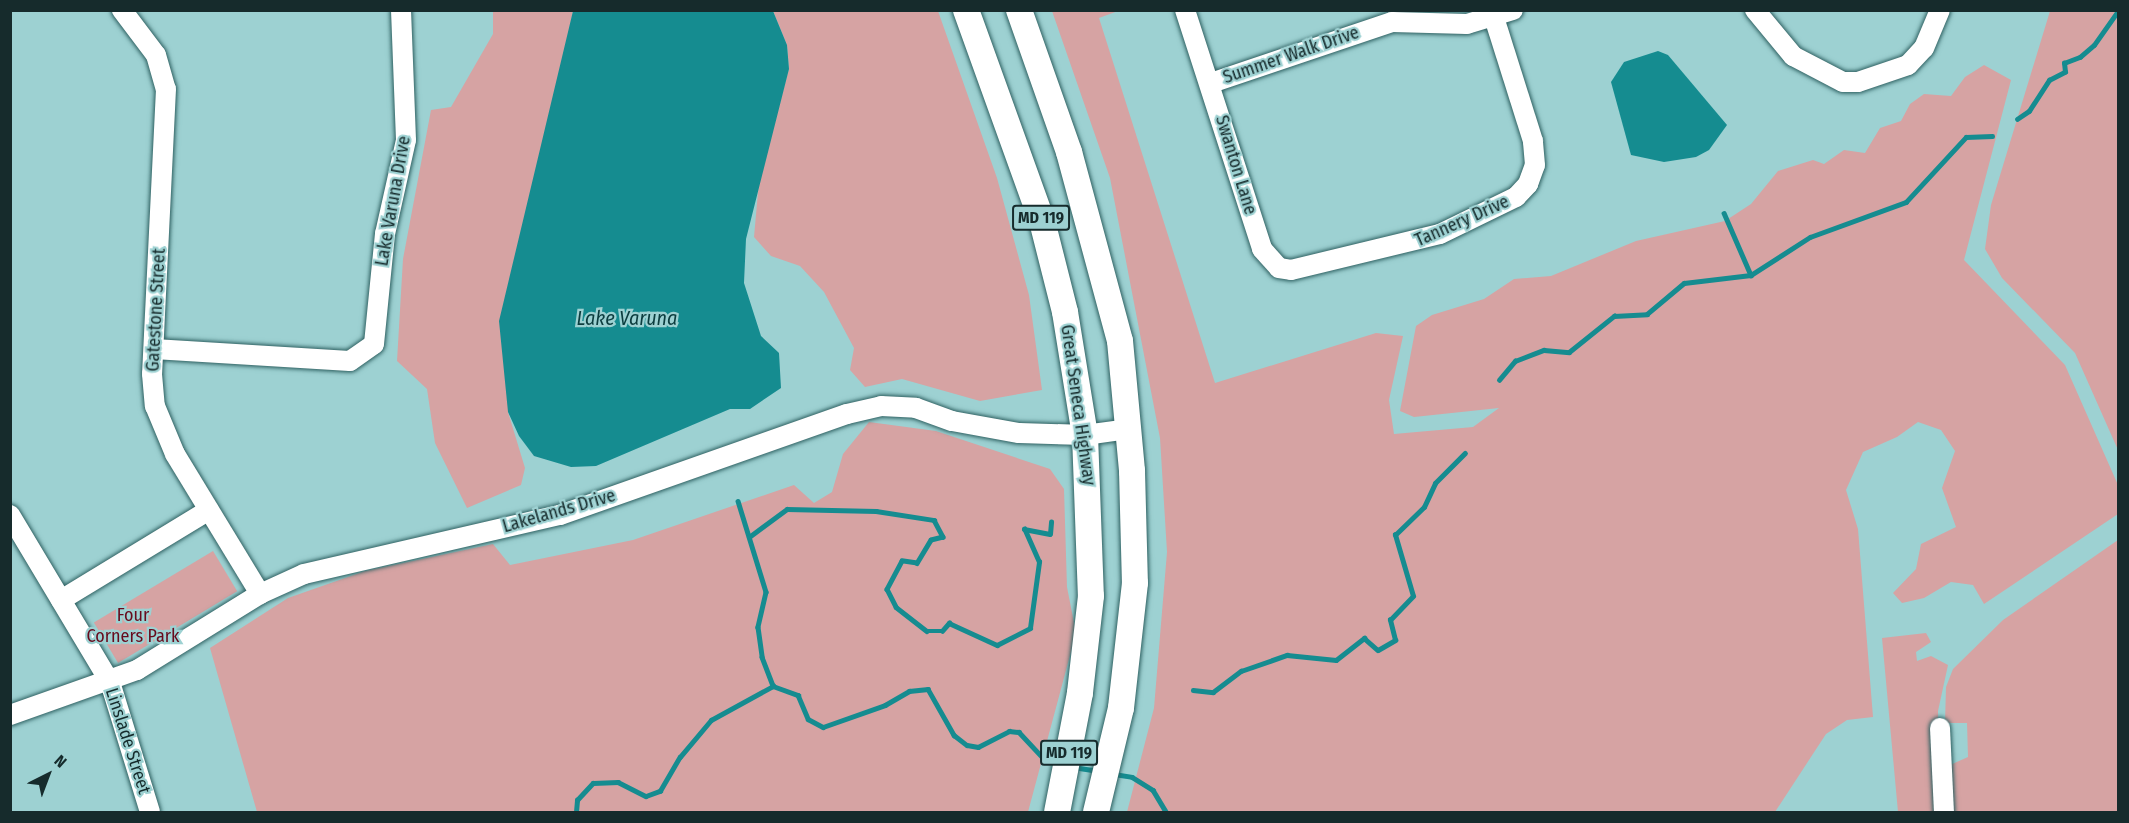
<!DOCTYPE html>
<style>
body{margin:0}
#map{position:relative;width:2129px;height:823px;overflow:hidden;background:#9dd1d2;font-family:"Fira Sans Condensed",sans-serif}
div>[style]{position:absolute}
.green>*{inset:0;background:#d6a3a3;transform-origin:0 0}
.water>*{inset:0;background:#158c90}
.stream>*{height:4.5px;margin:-2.25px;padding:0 2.25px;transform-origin:2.25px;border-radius:2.25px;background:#158c90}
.roads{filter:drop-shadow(0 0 2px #2f6162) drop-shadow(0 0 2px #2f6162)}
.minor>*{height:20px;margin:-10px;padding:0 10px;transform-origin:10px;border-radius:10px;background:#fff}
.major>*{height:26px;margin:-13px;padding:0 13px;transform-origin:13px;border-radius:13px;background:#fff}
span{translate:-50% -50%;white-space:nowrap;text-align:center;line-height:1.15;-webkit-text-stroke:4.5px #9dd1d2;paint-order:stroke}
.shield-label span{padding:2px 4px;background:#9dd1d2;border:2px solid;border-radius:4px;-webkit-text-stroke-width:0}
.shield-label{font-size:16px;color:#162b2c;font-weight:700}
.street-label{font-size:18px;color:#162b2c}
.park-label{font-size:18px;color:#680a1c}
.water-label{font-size:20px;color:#0c3d3f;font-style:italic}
.frame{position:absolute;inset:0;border:12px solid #162b2c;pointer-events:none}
.north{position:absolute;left:18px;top:745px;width:60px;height:60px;-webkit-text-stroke:4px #9dd1d2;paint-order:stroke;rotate:42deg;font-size:16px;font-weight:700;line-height:24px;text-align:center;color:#162b2c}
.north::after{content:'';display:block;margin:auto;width:21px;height:27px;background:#162b2c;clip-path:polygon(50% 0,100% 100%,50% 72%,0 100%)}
</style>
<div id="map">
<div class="green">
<div style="clip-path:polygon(493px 11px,573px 11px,544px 149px,508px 412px,525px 468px,521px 485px,467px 508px,435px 443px,427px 389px,397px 361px,403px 259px,431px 110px,451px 107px,493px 34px)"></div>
<div style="clip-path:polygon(773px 11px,938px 11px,997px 178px,1029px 295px,1042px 390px,980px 401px,902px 379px,865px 387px,850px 370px,854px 348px,824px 292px,800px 266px,771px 256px,754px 237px,759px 181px,789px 69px,787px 45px)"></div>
<div style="clip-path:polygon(1052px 11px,1118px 11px,1099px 18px,1215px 383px,1376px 333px,1403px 336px,1389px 400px,1394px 434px,1473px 427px,1499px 408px,1414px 417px,1400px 411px,1416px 326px,1432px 315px,1484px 299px,1514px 279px,1551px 276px,1636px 241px,1725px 221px,1751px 204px,1778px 171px,1813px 160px,1824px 164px,1844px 150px,1865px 153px,1880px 128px,1901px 121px,1910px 104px,1924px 94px,1951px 96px,1965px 77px,1984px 65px,2011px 80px,1964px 260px,2065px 365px,2118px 485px,2118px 514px,1984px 604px,1973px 585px,1951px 582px,1924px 598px,1902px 603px,1893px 593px,1916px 569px,1921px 544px,1956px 527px,1942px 488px,1955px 451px,1941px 430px,1918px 422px,1897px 437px,1863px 452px,1846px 490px,1858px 529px,1873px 717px,1847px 720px,1826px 734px,1775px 812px,1127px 812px,1154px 708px,1167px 552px,1160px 438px,1110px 178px)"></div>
<div style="clip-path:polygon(2050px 11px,2118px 11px,2118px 450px,2075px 353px,2002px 278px,1985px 249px,1991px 205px)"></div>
<div style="clip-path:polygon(869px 422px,936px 431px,1050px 469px,1064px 489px,1067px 587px,1076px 633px,1028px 812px,257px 812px,210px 648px,288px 598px,365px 571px,493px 544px,510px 565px,633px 540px,794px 485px,814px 503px,832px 492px,843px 454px)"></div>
<div style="clip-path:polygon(2118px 540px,2118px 812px,1948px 812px,1950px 765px,1968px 757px,1967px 723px,1945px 723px,1946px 687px,1953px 669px,2003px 620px)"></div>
<div style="left:213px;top:551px;width:47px;height:139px;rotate:59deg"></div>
<div style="clip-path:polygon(1926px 633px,1931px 642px,1916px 652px,1917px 661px,1931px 656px,1948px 665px,1938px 711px,1940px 812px,1898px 812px,1882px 638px)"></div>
</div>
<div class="water">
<div style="clip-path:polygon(573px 11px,773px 11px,787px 45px,789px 69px,746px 239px,744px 283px,761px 336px,779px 353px,781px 388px,750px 409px,730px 409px,596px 466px,571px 467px,534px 456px,519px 436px,508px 412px,499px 321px)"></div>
<div style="clip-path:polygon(1658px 51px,1668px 55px,1727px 125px,1709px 150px,1696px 157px,1664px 162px,1631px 155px,1611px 82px,1624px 62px)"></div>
</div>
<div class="stream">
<div style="left:2017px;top:119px;width:14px;rotate:-34deg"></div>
<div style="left:2029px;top:111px;width:37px;rotate:-57deg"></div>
<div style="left:2049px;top:80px;width:18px;rotate:-27deg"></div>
<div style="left:2065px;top:72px;width:9px;rotate:-96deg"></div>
<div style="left:2064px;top:63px;width:17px;rotate:-21deg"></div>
<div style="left:2080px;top:57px;width:18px;rotate:-41deg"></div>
<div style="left:2094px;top:45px;width:42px;rotate:-54.8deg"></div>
<div style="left:1724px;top:213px;width:68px;rotate:66.5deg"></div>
<div style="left:1499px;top:380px;width:25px;rotate:-50deg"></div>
<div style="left:1515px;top:361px;width:31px;rotate:-21deg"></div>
<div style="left:1544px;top:350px;width:25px;rotate:5deg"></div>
<div style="left:1569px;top:352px;width:58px;rotate:-38.7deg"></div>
<div style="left:1614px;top:316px;width:33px;rotate:-3deg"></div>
<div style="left:1647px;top:314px;width:48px;rotate:-40deg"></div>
<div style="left:1684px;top:283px;width:67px;rotate:-6.8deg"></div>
<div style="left:1751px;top:275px;width:70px;rotate:-32.8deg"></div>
<div style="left:1810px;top:237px;width:102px;rotate:-20deg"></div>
<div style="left:1906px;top:202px;width:88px;rotate:-47.3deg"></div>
<div style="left:1966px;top:137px;width:26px;rotate:-2deg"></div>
<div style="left:738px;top:501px;width:95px;rotate:72.9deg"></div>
<div style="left:766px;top:592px;width:36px;rotate:103deg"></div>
<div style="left:758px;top:627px;width:30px;rotate:82deg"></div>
<div style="left:762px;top:657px;width:31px;rotate:69deg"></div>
<div style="left:749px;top:537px;width:47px;rotate:-36.4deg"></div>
<div style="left:787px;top:509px;width:89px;rotate:1.3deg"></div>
<div style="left:876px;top:511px;width:59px;rotate:8.8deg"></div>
<div style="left:934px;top:520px;width:19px;rotate:62deg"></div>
<div style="left:943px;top:537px;width:12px;rotate:166deg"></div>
<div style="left:931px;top:540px;width:27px;rotate:121deg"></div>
<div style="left:917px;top:563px;width:15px;rotate:-172deg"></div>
<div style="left:902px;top:561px;width:32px;rotate:118deg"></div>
<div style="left:887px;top:589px;width:20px;rotate:63deg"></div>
<div style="left:896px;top:607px;width:39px;rotate:38deg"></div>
<div style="left:927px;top:631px;width:15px"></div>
<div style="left:942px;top:631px;width:11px;rotate:-49deg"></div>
<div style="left:949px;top:623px;width:53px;rotate:24.6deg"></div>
<div style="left:997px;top:645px;width:37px;rotate:-27deg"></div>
<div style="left:1030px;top:628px;width:67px;rotate:-82.2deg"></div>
<div style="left:1039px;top:562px;width:36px;rotate:-114deg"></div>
<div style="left:1024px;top:529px;width:26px;rotate:11deg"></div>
<div style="left:1050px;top:534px;width:12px;rotate:-85deg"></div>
<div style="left:1193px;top:690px;width:20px;rotate:6deg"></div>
<div style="left:1213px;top:692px;width:35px;rotate:-37deg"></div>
<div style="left:1241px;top:671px;width:49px;rotate:-19.2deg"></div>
<div style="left:1287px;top:655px;width:49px;rotate:5.8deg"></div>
<div style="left:1336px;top:660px;width:36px;rotate:-38deg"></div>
<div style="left:1364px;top:638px;width:18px;rotate:41deg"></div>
<div style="left:1378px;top:650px;width:20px;rotate:-30deg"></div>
<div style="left:1395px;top:640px;width:21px;rotate:-104deg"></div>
<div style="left:1390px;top:620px;width:33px;rotate:-46deg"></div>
<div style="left:1413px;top:596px;width:64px;rotate:-106.4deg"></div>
<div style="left:1395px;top:535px;width:40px;rotate:-44deg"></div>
<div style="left:1424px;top:507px;width:26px;rotate:-65deg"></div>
<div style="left:1435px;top:483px;width:42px;rotate:-45deg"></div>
<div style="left:1073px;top:767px;width:24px;rotate:9deg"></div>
<div style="left:1114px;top:774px;width:18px;rotate:9deg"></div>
<div style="left:1132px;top:777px;width:25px;rotate:32deg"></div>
<div style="left:1153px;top:790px;width:26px;rotate:59deg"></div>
<div style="left:576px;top:812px;width:12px;rotate:-85deg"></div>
<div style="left:577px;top:800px;width:23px;rotate:-47deg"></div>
<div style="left:593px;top:783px;width:25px;rotate:-2deg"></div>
<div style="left:618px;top:782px;width:31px;rotate:27deg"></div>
<div style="left:646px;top:796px;width:15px;rotate:-20deg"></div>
<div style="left:660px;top:791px;width:39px;rotate:-60deg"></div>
<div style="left:680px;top:757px;width:48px;rotate:-50deg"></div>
<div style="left:711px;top:720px;width:71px;rotate:-28.7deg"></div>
<div style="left:773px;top:686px;width:27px;rotate:20deg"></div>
<div style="left:798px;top:695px;width:26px;rotate:67deg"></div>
<div style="left:808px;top:719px;width:17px;rotate:28deg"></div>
<div style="left:823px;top:727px;width:66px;rotate:-19.5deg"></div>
<div style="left:885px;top:705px;width:28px;rotate:-30deg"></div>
<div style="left:909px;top:691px;width:19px;rotate:-6deg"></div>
<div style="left:928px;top:689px;width:53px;rotate:60.5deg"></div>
<div style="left:954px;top:735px;width:16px;rotate:38deg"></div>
<div style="left:967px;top:745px;width:11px;rotate:10deg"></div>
<div style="left:978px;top:747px;width:35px;rotate:-27deg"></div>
<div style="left:1009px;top:731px;width:10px;rotate:6deg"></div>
<div style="left:1019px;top:732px;width:37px;rotate:47deg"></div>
<div style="left:1044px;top:759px;width:15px;rotate:20deg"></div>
</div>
<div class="roads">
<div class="minor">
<div style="left:122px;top:10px;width:56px;rotate:52.9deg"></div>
<div style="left:156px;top:55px;width:35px;rotate:74deg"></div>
<div style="left:166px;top:89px;width:285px;rotate:92.8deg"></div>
<div style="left:152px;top:374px;width:32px;rotate:85deg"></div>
<div style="left:155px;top:406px;width:52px;rotate:67.4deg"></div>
<div style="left:175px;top:454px;width:164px;rotate:58.7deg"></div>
<div style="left:1185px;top:10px;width:251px;rotate:72.1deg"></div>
<div style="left:1262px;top:249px;width:25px;rotate:48deg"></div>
<div style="left:1279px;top:268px;width:12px;rotate:9deg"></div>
<div style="left:1291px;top:270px;width:153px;rotate:-13.6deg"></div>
<div style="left:1440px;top:234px;width:85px;rotate:-26deg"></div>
<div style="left:1516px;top:197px;width:18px;rotate:-47deg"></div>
<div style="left:1528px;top:184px;width:20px;rotate:-70deg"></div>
<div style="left:1535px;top:165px;width:24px;rotate:-95deg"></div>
<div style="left:1533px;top:141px;width:130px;rotate:-107.5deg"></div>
<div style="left:1755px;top:10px;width:60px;rotate:50.4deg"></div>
<div style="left:1793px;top:56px;width:56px;rotate:27.5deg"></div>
<div style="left:1843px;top:82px;width:15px"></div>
<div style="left:1858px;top:82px;width:53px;rotate:-18.8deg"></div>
<div style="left:1908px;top:65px;width:23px;rotate:-47deg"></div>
<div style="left:1924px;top:48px;width:41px;rotate:-67.2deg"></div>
<div style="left:1211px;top:83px;width:191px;rotate:-18.6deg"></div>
<div style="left:1392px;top:22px;width:75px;rotate:1.5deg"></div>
<div style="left:1467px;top:24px;width:48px;rotate:-16.9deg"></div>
<div style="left:154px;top:349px;width:196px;rotate:3.5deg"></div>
<div style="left:350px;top:361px;width:29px;rotate:-35deg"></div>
<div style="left:374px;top:344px;width:111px;rotate:-84.3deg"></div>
<div style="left:385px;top:234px;width:96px;rotate:-77.4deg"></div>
<div style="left:406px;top:140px;width:130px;rotate:-92.2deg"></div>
<div style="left:10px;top:515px;width:195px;rotate:59.1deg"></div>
<div style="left:110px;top:682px;width:136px;rotate:72.9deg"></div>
<div style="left:61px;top:600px;width:173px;rotate:-31.3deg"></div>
<div style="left:10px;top:715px;width:135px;rotate:-19.5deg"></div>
<div style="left:137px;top:670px;width:145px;rotate:-31.7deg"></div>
<div style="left:260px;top:594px;width:48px;rotate:-24.4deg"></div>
<div style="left:304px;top:574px;width:263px;rotate:-13deg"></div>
<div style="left:560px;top:515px;width:304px;rotate:-19.4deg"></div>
<div style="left:847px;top:414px;width:35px;rotate:-13deg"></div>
<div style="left:881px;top:406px;width:35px;rotate:3deg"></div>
<div style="left:916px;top:408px;width:38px;rotate:20deg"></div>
<div style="left:952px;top:421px;width:68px;rotate:10.2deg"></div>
<div style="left:1019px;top:433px;width:66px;rotate:1.7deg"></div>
<div style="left:1085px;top:435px;width:43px;rotate:-7.9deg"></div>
<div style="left:1940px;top:728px;width:84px;rotate:87.3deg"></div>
</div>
<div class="major">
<div style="left:966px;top:10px;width:224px;rotate:70.2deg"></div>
<div style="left:1042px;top:221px;width:94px;rotate:75.8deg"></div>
<div style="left:1065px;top:312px;width:125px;rotate:80.8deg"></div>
<div style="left:1085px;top:435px;width:161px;rotate:87.9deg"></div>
<div style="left:1091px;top:596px;width:98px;rotate:96.5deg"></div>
<div style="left:1080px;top:693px;width:121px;rotate:100.9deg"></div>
<div style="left:1019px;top:10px;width:151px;rotate:70.6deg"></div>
<div style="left:1069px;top:152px;width:196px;rotate:74.9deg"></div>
<div style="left:1120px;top:341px;width:131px;rotate:84.7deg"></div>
<div style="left:1132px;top:471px;width:112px;rotate:88.5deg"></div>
<div style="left:1135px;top:583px;width:126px;rotate:96.4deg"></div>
<div style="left:1121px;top:708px;width:107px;rotate:103.5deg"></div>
</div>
</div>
<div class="shield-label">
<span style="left:1041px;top:218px">MD 119</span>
<span style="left:1069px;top:753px">MD 119</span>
</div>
<div class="street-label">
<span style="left:1291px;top:55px;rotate:-19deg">Summer Walk Drive</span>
<span style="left:1236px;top:165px;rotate:73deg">Swanton Lane</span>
<span style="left:393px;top:201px;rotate:-80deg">Lake Varuna Drive</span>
<span style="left:1462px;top:221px;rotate:-24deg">Tannery Drive</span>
<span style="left:156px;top:310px;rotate:-87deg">Gatestone Street</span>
<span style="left:1078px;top:405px;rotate:82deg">Great Seneca Highway</span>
<span style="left:559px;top:511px;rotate:-16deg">Lakelands Drive</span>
<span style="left:128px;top:741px;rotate:72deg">Linslade Street</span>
</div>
<div class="park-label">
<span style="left:133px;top:626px">Four<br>Corners Park</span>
</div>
<div class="water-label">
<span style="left:627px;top:318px">Lake Varuna</span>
</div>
<div class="frame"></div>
<div class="north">N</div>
</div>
